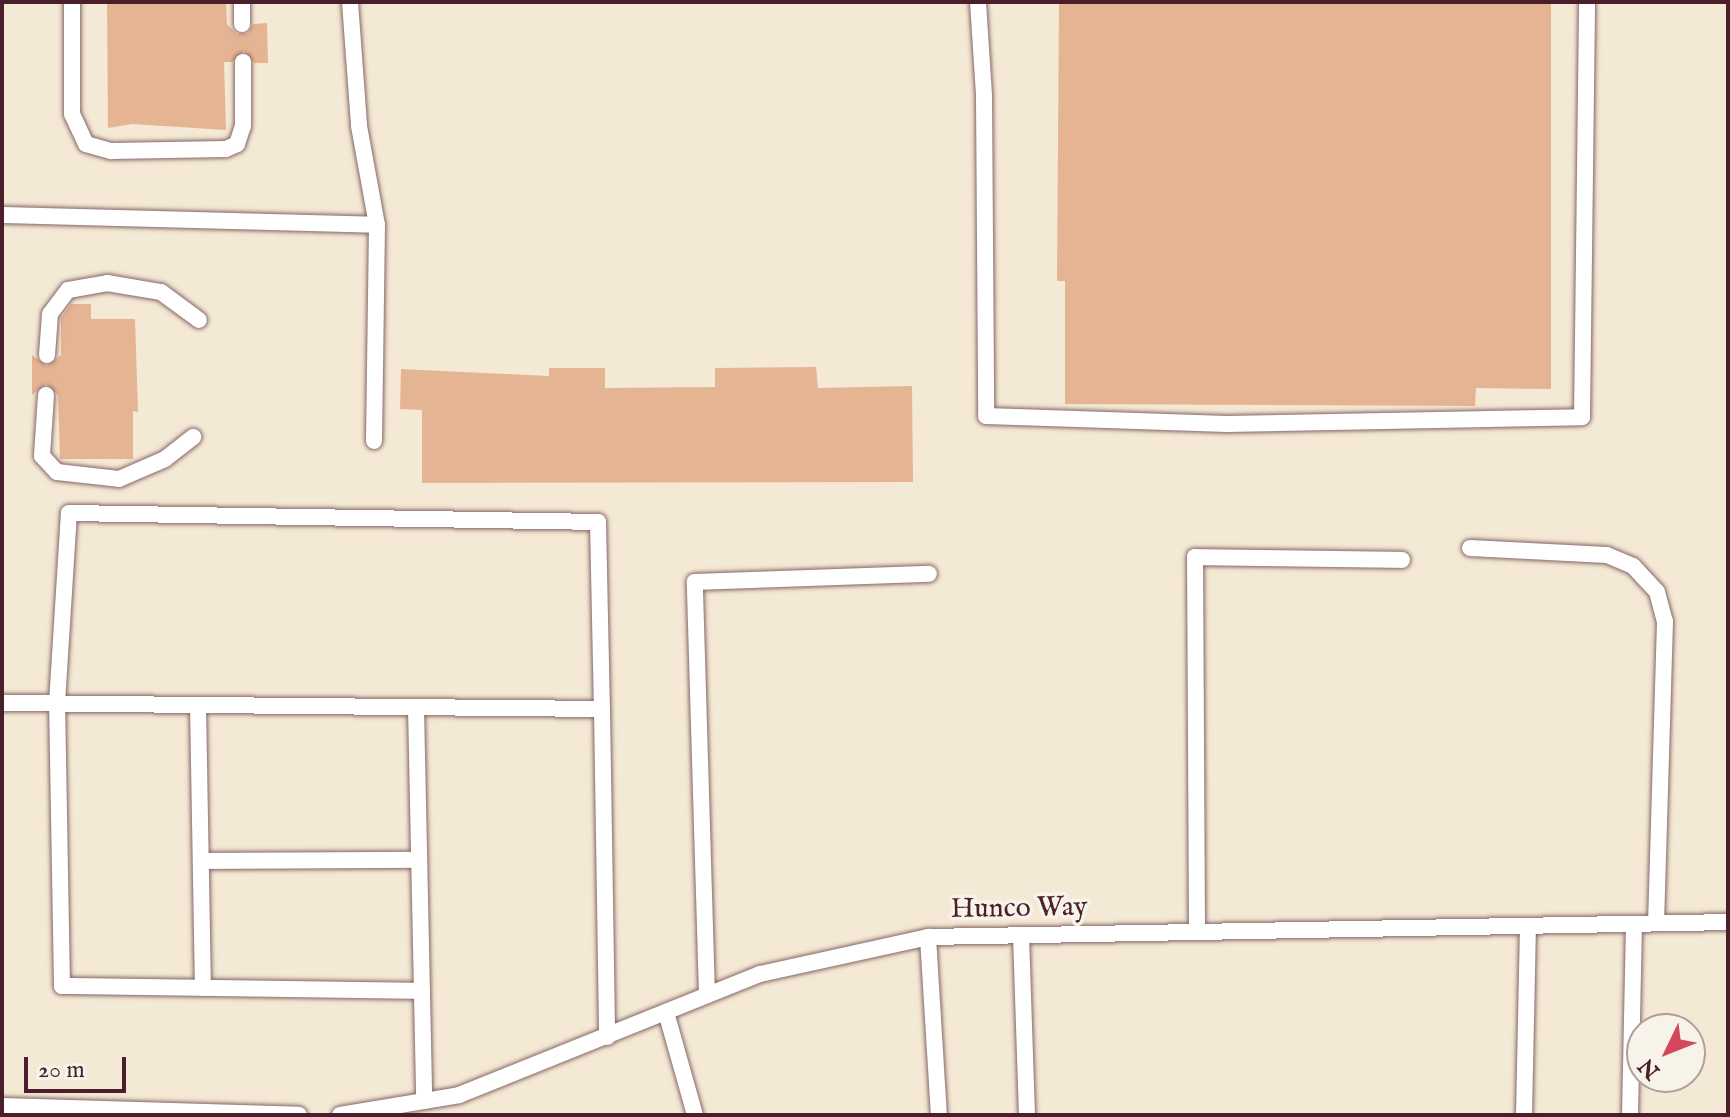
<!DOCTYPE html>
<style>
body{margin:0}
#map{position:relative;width:1730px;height:1117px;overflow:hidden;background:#f4e9d5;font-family:"IM FELL English",serif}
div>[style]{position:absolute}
.building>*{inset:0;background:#e5b492}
.roads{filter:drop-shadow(0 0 2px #866666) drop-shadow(0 0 2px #866666)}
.service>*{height:16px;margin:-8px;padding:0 8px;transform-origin:8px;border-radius:8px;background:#fff}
span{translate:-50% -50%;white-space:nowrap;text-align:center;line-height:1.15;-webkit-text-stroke:7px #f7f3e8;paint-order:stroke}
.street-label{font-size:28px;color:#4a1f2b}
.frame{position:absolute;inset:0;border:4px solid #4a1f2b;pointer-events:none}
.north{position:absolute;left:1626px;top:1013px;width:80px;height:80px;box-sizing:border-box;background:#f7f3e8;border:2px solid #b29e9c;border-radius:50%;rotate:227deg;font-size:22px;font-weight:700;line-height:32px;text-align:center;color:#4a1f2b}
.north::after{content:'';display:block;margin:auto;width:28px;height:36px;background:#d1495b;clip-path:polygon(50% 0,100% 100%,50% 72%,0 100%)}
.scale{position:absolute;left:24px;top:1057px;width:102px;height:36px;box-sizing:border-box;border:4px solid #4a1f2b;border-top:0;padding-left:10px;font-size:24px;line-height:28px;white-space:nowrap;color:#4a1f2b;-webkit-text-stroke:6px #f7f3e8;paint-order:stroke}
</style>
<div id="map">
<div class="building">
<div style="clip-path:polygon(107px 2px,226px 2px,227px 24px,237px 34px,248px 33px,253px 24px,267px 23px,268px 63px,254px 63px,244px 51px,232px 62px,224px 62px,226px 130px,132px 124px,108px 128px)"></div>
<div style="clip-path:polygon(1059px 2px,1551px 2px,1551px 389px,1476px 388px,1475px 406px,1065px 404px,1065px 281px,1057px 281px)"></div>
<div style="clip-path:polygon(71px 304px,91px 304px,91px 319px,135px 319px,138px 412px,133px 411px,133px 459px,60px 459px,58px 395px,46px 384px,32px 395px,32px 355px,47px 366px,61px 355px,61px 318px)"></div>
<div style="clip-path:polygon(816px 367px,818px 388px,912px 386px,913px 482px,422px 483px,422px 410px,400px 409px,401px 369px,549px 376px,549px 368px,605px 368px,605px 388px,715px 387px,715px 368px)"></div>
</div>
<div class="roads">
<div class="service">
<div style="left:72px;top:2px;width:112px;rotate:90deg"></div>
<div style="left:72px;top:114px;width:33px;rotate:65deg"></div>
<div style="left:86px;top:144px;width:26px;rotate:16deg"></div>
<div style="left:111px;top:151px;width:115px;rotate:-1deg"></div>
<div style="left:226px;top:149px;width:12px;rotate:-24deg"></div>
<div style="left:237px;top:144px;width:19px;rotate:-72deg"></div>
<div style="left:243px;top:126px;width:64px;rotate:-90deg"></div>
<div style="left:242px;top:2px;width:22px;rotate:90deg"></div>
<div style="left:350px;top:2px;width:124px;rotate:85.8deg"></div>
<div style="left:359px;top:126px;width:101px;rotate:79.7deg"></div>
<div style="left:377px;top:225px;width:216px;rotate:90.8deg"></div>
<div style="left:978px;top:2px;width:94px;rotate:86.3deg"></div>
<div style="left:984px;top:96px;width:320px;rotate:89.6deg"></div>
<div style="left:986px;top:416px;width:241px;rotate:1.9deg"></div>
<div style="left:1227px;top:424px;width:355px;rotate:-1.1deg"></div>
<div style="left:1582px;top:417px;width:415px;rotate:-89.3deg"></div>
<div style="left:2px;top:215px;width:375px;rotate:1.5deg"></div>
<div style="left:47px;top:355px;width:41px;rotate:-85.8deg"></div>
<div style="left:50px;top:314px;width:30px;rotate:-53deg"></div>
<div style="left:68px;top:290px;width:40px;rotate:-10deg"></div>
<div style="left:107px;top:283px;width:55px;rotate:9.5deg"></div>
<div style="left:161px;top:292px;width:47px;rotate:36.4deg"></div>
<div style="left:46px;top:395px;width:61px;rotate:93.8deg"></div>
<div style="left:42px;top:456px;width:22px;rotate:47deg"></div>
<div style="left:57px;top:472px;width:62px;rotate:6.4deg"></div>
<div style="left:119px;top:479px;width:50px;rotate:-23.5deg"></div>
<div style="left:165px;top:459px;width:36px;rotate:-38deg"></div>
<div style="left:1470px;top:548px;width:137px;rotate:2.9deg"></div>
<div style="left:1607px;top:555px;width:28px;rotate:23deg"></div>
<div style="left:1633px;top:566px;width:35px;rotate:47deg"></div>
<div style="left:1657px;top:592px;width:30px;rotate:75deg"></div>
<div style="left:1665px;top:621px;width:302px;rotate:91.7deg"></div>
<div style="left:2px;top:703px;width:600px;rotate:0.57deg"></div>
<div style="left:602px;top:709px;width:328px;rotate:89.1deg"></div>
<div style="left:198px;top:705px;width:283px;rotate:89deg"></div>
<div style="left:416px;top:707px;width:394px;rotate:88.8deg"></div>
<div style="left:201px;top:861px;width:218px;rotate:-0.3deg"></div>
<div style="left:1197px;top:932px;width:375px;rotate:-90.3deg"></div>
<div style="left:1195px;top:557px;width:207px;rotate:0.8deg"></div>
<div style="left:1021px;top:935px;width:180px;rotate:88.1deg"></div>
<div style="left:928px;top:937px;width:178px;rotate:86.5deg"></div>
<div style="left:422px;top:991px;width:360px;rotate:-179.2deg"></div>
<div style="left:62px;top:986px;width:283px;rotate:-91deg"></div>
<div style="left:57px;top:703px;width:190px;rotate:-86.4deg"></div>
<div style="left:69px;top:513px;width:529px;rotate:0.97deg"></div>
<div style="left:598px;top:522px;width:187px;rotate:88.8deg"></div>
<div style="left:707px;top:995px;width:413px;rotate:-91.7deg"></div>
<div style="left:695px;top:582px;width:234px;rotate:-2deg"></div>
<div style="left:666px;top:1012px;width:107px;rotate:74.3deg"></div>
<div style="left:2px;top:1106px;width:297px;rotate:1.7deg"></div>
<div style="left:340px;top:1115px;width:121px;rotate:-9.5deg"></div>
<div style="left:459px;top:1095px;width:324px;rotate:-21.9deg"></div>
<div style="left:760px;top:974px;width:172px;rotate:-12.4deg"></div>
<div style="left:928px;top:937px;width:800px;rotate:-1.07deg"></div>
<div style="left:1524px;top:1115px;width:189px;rotate:-88.8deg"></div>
<div style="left:1630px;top:1115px;width:191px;rotate:-88.8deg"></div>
</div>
</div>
<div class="street-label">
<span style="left:1019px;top:909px;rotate:-1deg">Hunco Way</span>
</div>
<div class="frame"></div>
<div class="north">N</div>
<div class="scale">20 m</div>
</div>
